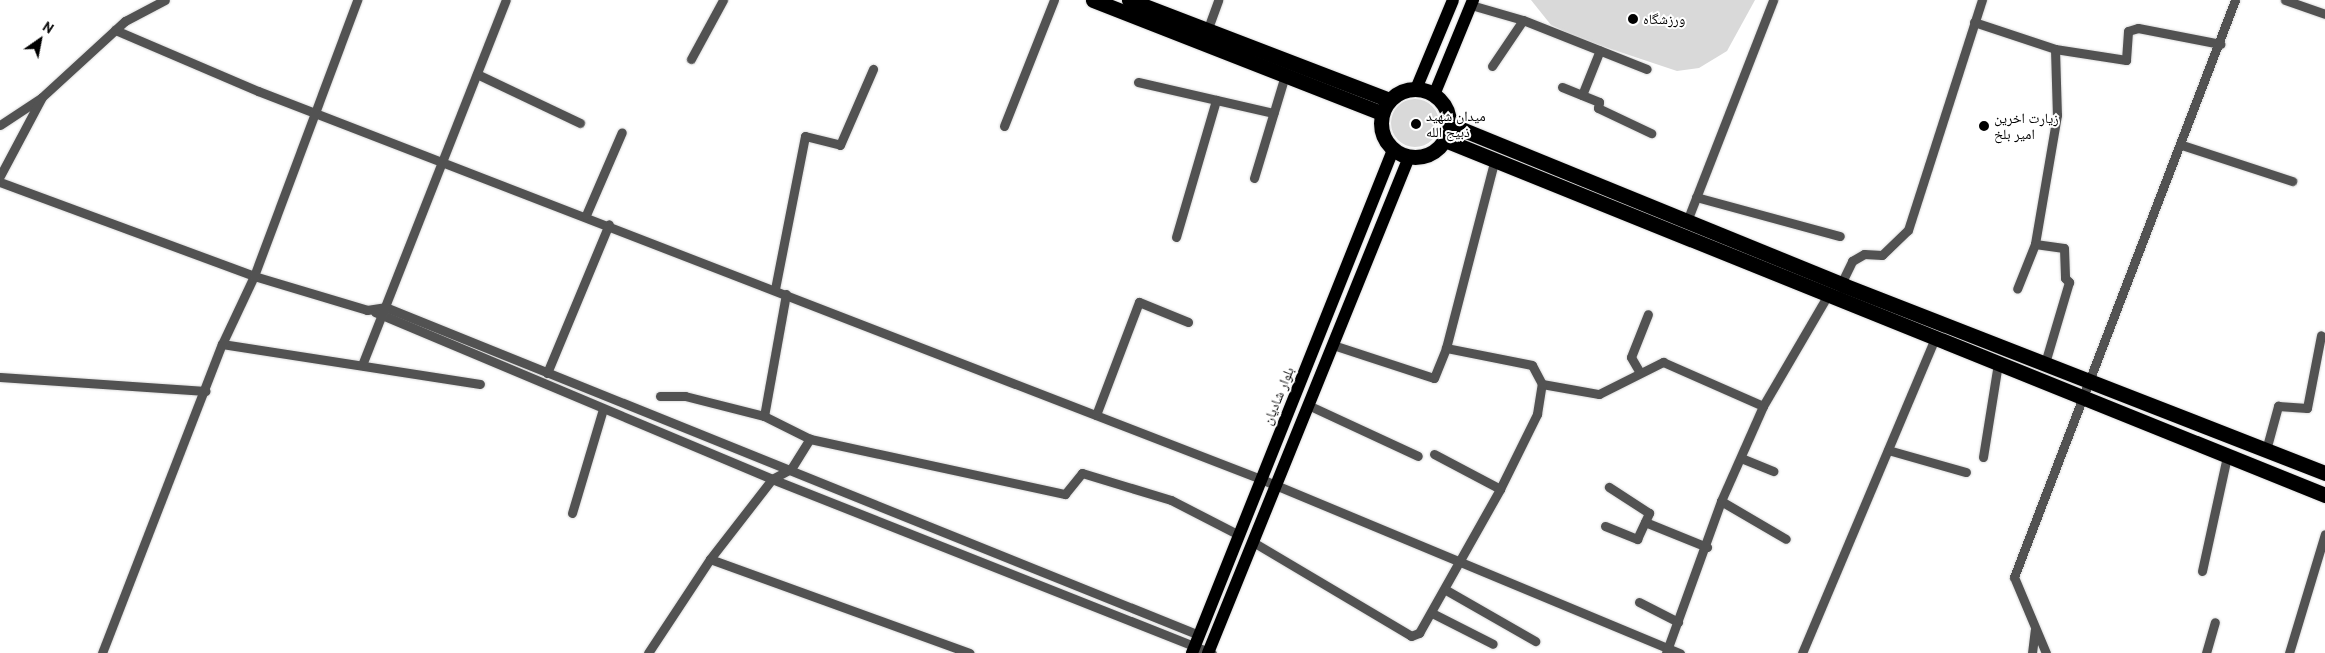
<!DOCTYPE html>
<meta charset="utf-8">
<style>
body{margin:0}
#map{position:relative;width:2325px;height:653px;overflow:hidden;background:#fff;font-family:"PT Sans","Noto Naskh Arabic",sans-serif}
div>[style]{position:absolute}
.green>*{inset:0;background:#d9d9d9}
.round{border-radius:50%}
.roads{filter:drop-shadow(0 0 1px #dbdbdb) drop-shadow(0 0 1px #dbdbdb)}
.street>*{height:9px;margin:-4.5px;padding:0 4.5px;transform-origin:4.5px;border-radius:4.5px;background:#525252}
.primary>*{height:12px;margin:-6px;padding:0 6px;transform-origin:6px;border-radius:6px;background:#000}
.highway>*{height:15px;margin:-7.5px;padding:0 7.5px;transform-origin:7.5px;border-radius:7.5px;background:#000}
.highway>.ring{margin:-7.5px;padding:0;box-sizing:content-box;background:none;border:15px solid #000;border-radius:50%}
.dots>*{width:14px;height:14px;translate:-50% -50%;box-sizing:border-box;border:2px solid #fff;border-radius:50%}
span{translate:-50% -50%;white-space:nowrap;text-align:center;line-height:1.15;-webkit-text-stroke:4px #fff;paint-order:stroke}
.poi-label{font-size:14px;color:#000}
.left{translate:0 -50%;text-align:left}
.street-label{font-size:14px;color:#000}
.north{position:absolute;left:15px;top:15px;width:50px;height:50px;-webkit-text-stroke:4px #fff;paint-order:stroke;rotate:33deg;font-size:14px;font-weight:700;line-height:20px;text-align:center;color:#000}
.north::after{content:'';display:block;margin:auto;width:18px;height:22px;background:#000;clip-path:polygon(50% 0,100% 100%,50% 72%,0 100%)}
</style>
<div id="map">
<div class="green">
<div style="clip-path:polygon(1531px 0,1755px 0,1727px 51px,1699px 68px,1677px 71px,1578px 38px,1551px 25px)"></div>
<div class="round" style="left:1391px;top:99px;width:48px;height:48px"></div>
</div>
<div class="roads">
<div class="street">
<div style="left:2285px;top:0;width:42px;rotate:19.3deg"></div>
<div style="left:1471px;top:5px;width:54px;rotate:16.1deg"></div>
<div style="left:1523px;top:20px;width:133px;rotate:21.6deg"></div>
<div style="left:1974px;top:22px;width:85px;rotate:18.4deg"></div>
<div style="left:2055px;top:49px;width:66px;rotate:88.3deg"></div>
<div style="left:2057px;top:115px;width:131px;rotate:99.7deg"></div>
<div style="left:2035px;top:244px;width:48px;rotate:111.8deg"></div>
<div style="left:115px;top:30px;width:155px;rotate:23.1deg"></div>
<div style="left:258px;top:91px;width:1075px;rotate:21.15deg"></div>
<div style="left:1261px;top:479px;width:454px;rotate:22.6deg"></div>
<div style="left:1207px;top:31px;width:33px;rotate:-70deg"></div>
<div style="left:2055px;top:49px;width:72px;rotate:8.8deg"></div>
<div style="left:2126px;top:60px;width:29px;rotate:-86deg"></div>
<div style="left:2128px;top:31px;width:10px;rotate:-17deg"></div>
<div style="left:2138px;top:28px;width:84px;rotate:11deg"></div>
<div style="left:691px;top:59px;width:67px;rotate:-61.5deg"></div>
<div style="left:1492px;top:66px;width:55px;rotate:-56deg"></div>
<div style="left:477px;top:74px;width:114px;rotate:25.4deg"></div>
<div style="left:1138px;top:82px;width:139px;rotate:12.9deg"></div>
<div style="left:1562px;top:87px;width:40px;rotate:22deg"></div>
<div style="left:1599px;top:102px;width:6px;rotate:99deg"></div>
<div style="left:1598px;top:108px;width:59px;rotate:25.3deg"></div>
<div style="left:1582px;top:95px;width:48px;rotate:-68.2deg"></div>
<div style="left:0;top:125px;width:49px;rotate:-33.4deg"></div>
<div style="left:1004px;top:126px;width:136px;rotate:-68.4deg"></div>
<div style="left:2182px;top:145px;width:116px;rotate:18.1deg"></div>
<div style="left:0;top:176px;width:89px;rotate:-62deg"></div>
<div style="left:42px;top:97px;width:113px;rotate:-42.5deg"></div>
<div style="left:125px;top:21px;width:45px;rotate:-27.7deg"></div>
<div style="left:1254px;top:178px;width:108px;rotate:-73.2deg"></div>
<div style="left:0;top:182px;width:271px;rotate:20.3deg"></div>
<div style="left:254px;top:276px;width:118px;rotate:16.7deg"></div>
<div style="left:367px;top:310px;width:18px;rotate:-9deg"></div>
<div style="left:385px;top:307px;width:878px;rotate:21.95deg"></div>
<div style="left:1696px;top:197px;width:149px;rotate:15.2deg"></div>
<div style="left:586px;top:215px;width:90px;rotate:-66.6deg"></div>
<div style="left:1687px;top:221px;width:237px;rotate:-68.7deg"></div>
<div style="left:1176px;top:237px;width:143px;rotate:-73.7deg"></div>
<div style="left:2035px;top:244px;width:29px;rotate:8deg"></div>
<div style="left:2064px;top:248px;width:30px;rotate:88deg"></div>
<div style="left:2065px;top:278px;width:6px;rotate:45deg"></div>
<div style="left:2069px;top:282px;width:84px;rotate:106.5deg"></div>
<div style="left:1840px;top:286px;width:28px;rotate:-64deg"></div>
<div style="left:1852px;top:261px;width:14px;rotate:-30deg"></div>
<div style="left:1864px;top:254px;width:18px;rotate:3deg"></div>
<div style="left:1882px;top:255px;width:36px;rotate:-44deg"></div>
<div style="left:1908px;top:230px;width:242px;rotate:-72.2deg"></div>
<div style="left:775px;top:289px;width:156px;rotate:-78.9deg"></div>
<div style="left:805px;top:136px;width:36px;rotate:14deg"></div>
<div style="left:840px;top:145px;width:83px;rotate:-66.5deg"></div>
<div style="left:786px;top:294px;width:124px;rotate:100.2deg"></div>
<div style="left:764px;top:416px;width:51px;rotate:26.6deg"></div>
<div style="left:375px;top:312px;width:431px;rotate:22.8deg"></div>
<div style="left:772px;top:479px;width:473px;rotate:21.6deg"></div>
<div style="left:222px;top:344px;width:261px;rotate:8.8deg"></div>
<div style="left:1333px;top:345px;width:106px;rotate:18.1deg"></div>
<div style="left:1434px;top:378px;width:32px;rotate:-68deg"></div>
<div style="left:362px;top:365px;width:392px;rotate:-68.5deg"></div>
<div style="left:1639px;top:371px;width:16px;rotate:-120deg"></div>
<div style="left:1631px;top:357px;width:46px;rotate:-68.4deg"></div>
<div style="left:547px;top:373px;width:161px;rotate:-67.4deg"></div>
<div style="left:0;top:377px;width:206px;rotate:3.9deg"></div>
<div style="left:1542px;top:384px;width:58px;rotate:10deg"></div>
<div style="left:1599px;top:394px;width:72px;rotate:-26.6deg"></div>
<div style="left:1663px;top:362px;width:109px;rotate:23.7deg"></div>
<div style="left:660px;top:396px;width:25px"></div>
<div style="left:685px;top:396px;width:81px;rotate:14.2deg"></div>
<div style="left:1308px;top:405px;width:121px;rotate:24.9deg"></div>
<div style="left:1096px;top:415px;width:121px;rotate:-69.2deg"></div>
<div style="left:1139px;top:302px;width:53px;rotate:22.2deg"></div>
<div style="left:1888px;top:450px;width:81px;rotate:15.8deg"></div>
<div style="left:2266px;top:450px;width:46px;rotate:-74.7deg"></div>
<div style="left:2278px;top:406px;width:29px;rotate:4deg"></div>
<div style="left:2307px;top:408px;width:74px;rotate:-79.1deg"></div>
<div style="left:1434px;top:454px;width:75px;rotate:27.9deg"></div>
<div style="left:1983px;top:457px;width:95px;rotate:-80.9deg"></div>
<div style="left:1741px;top:458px;width:35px;rotate:22deg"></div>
<div style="left:1721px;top:501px;width:75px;rotate:30.3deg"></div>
<div style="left:572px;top:513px;width:109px;rotate:-73.4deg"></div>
<div style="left:1645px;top:522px;width:67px;rotate:22deg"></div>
<div style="left:1605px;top:526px;width:35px;rotate:22deg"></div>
<div style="left:1637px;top:539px;width:29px;rotate:-65deg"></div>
<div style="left:1649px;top:513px;width:48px;rotate:-147deg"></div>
<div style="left:1253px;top:542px;width:184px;rotate:30.7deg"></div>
<div style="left:1411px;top:636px;width:9px;rotate:-21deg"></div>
<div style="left:1419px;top:633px;width:165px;rotate:-60.6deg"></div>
<div style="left:1500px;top:489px;width:84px;rotate:-63.7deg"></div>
<div style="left:1537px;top:414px;width:30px;rotate:-81deg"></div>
<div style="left:1542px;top:384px;width:21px;rotate:-118deg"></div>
<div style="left:1532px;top:365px;width:88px;rotate:-168.8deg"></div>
<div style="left:1446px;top:348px;width:192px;rotate:-75.5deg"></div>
<div style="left:710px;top:559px;width:276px;rotate:19.9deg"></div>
<div style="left:2202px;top:571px;width:118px;rotate:-77.7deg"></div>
<div style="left:1446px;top:590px;width:103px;rotate:29.8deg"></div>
<div style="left:1639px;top:602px;width:44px;rotate:27.1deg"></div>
<div style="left:1432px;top:613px;width:68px;rotate:26.9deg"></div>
<div style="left:102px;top:653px;width:331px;rotate:-68.8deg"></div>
<div style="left:222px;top:344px;width:75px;rotate:-64.8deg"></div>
<div style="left:254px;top:276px;width:295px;rotate:-69.5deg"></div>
<div style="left:648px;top:653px;width:113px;rotate:-56.6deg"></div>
<div style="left:710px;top:559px;width:101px;rotate:-52.2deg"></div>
<div style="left:772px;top:479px;width:21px;rotate:-28deg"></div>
<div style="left:791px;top:469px;width:36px;rotate:-58deg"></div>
<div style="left:810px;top:439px;width:261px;rotate:12.2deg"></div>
<div style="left:1065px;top:494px;width:27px;rotate:-51deg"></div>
<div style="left:1082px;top:473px;width:93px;rotate:16.9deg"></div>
<div style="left:1171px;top:500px;width:76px;rotate:27.2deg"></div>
<div style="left:1666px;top:653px;width:162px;rotate:-70.1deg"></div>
<div style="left:1721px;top:501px;width:104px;rotate:-66.1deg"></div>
<div style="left:1763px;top:406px;width:131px;rotate:-59.7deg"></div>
<div style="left:1802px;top:653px;width:342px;rotate:-67.1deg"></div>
<div style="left:2032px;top:653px;width:23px;rotate:-83deg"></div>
<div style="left:2046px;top:653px;width:82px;rotate:-112.8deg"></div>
<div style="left:2014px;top:577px;width:618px;rotate:-69.04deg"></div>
<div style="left:2206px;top:653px;width:32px;rotate:-74deg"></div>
<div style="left:2289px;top:653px;width:124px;rotate:-73.2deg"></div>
</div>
<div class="primary">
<div style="left:1416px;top:89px;width:96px;rotate:-67.4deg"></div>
<div style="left:1434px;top:95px;width:103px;rotate:-67.7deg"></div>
<div style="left:1192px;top:653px;width:542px;rotate:-68.22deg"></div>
<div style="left:1208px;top:653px;width:535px;rotate:-67.94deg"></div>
</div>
<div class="highway">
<div style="left:1093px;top:0;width:310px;rotate:21.4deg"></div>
<div style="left:1129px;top:0;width:279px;rotate:21deg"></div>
<div class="ring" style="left:1381px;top:89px;width:53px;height:53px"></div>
<div style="left:1449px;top:124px;width:426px;rotate:22.2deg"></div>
<div style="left:1843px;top:285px;width:517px;rotate:21.31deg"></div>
<div style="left:1445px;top:140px;width:949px;rotate:21.97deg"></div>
</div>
</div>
<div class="dots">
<div style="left:1633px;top:19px;background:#000"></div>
<div style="left:1416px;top:124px;background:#000"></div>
<div style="left:1984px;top:126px;background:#000"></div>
</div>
<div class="poi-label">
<span class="left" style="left:1643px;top:19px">ورزشگاه</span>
<span class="left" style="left:1426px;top:124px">میدان شهید<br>ذبیح الله</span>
<span class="left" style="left:1994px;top:126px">زیارت اخرین<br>امیر بلخ</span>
</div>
<div class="street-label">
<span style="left:1278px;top:396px;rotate:-68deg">بلوار شادیان</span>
</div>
<div class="north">N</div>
</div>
